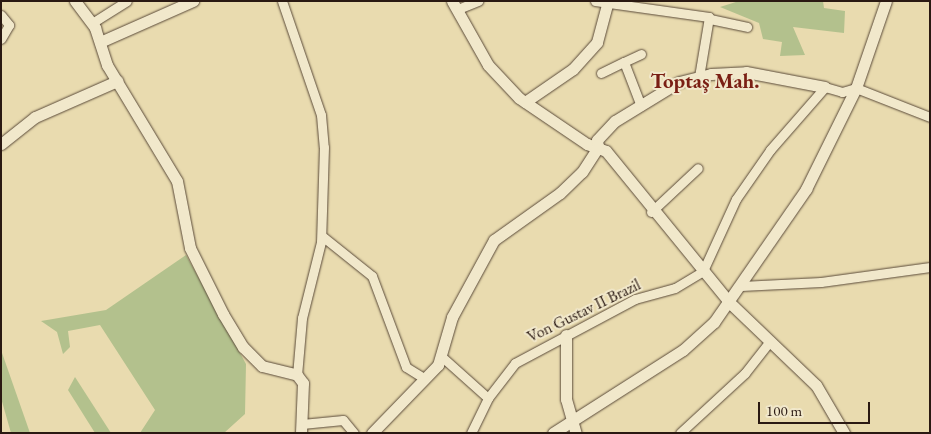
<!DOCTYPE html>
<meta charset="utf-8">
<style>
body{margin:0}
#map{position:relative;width:931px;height:434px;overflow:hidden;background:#e9dbaf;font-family:"EB Garamond",serif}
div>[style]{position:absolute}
.green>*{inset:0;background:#b3c18d}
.roads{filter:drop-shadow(0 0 1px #5a4a39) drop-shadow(0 0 1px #5a4a39)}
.minor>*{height:9px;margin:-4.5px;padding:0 4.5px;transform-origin:4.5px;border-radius:4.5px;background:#f1e8cb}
.tertiary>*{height:11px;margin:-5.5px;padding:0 5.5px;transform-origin:5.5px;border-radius:5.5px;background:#f1e8cb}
span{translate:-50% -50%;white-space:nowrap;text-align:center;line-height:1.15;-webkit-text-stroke:4px #f1e8cb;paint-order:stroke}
.street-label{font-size:16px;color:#2a1912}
.district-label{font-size:21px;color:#7a1f14;font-weight:700}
.frame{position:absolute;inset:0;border:2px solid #2a1912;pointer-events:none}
.scale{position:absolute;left:758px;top:402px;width:112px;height:22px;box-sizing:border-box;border:2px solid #2a1912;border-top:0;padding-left:6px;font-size:15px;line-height:18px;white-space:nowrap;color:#2a1912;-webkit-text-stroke:4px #f1e8cb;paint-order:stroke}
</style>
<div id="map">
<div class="green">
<div style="clip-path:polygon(739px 1px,823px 1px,824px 8px,845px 11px,844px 33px,793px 27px,805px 55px,780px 56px,782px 42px,763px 39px,759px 23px,720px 7px)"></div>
<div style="clip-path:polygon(186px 255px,246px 364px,245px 414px,224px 433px,140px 433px,155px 410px,100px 325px,68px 331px,70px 347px,63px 354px,57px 332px,41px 321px,106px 310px)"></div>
<div style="clip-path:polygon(1px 350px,30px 433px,11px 433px,1px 398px)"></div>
<div style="clip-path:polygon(75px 377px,111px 433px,95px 433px,68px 390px)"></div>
</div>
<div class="roads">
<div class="minor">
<div style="left:282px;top:1px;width:120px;rotate:71.1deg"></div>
<div style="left:321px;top:115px;width:32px;rotate:85deg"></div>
<div style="left:324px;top:147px;width:95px;rotate:91.8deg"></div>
<div style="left:321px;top:242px;width:78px;rotate:104deg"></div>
<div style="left:302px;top:318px;width:57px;rotate:95deg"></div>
<div style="left:595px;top:1px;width:115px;rotate:8deg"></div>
<div style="left:709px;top:17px;width:61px;rotate:99.5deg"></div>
<div style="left:458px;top:9px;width:22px;rotate:-22deg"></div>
<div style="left:1px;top:15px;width:13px;rotate:51deg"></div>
<div style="left:9px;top:25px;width:16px;rotate:120deg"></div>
<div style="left:710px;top:19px;width:38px;rotate:12deg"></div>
<div style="left:92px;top:23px;width:41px;rotate:-32.2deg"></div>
<div style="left:641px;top:54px;width:19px;rotate:155deg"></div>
<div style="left:624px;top:62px;width:47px;rotate:68.9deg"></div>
<div style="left:601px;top:73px;width:25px;rotate:-26deg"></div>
<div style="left:651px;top:212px;width:64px;rotate:-43.1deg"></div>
<div style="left:322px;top:236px;width:64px;rotate:38.7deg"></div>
<div style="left:372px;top:276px;width:97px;rotate:69.5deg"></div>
<div style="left:406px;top:367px;width:22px;rotate:32deg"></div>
<div style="left:741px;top:286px;width:80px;rotate:-2.9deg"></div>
<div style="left:821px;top:282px;width:110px;rotate:-7.8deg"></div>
<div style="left:441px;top:356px;width:63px;rotate:41.8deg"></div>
<div style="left:302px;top:424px;width:41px;rotate:-5.6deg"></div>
<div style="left:343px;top:420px;width:17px;rotate:50deg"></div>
<div style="left:471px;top:433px;width:39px;rotate:-64deg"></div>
<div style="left:488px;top:398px;width:44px;rotate:-52.4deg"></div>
<div style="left:515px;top:363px;width:136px;rotate:-28.1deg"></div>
<div style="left:635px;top:299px;width:41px;rotate:-15.4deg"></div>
<div style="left:675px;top:288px;width:33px;rotate:-31deg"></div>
<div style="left:703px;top:271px;width:79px;rotate:-65.4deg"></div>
<div style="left:736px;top:199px;width:60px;rotate:-55.2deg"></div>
<div style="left:770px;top:150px;width:84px;rotate:-48.9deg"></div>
<div style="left:825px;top:87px;width:18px;rotate:16deg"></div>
<div style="left:842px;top:92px;width:15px;rotate:-16deg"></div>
<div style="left:856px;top:88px;width:79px;rotate:21.4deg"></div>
<div style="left:680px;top:433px;width:88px;rotate:-42.7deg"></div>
<div style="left:745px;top:373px;width:41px;rotate:-52deg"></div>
</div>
<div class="tertiary">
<div style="left:75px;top:1px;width:34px;rotate:53deg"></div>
<div style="left:95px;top:28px;width:39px;rotate:72deg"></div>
<div style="left:107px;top:65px;width:135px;rotate:58.9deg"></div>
<div style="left:177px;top:181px;width:68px;rotate:79deg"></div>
<div style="left:190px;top:248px;width:74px;rotate:63.4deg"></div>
<div style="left:223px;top:314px;width:39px;rotate:59deg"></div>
<div style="left:243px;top:347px;width:27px;rotate:45deg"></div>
<div style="left:262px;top:366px;width:36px;rotate:14deg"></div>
<div style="left:297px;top:375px;width:10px;rotate:53deg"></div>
<div style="left:303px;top:383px;width:50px;rotate:92.3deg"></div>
<div style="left:452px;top:1px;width:73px;rotate:60.6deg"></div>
<div style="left:488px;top:65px;width:45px;rotate:46.8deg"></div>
<div style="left:519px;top:98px;width:82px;rotate:34.1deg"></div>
<div style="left:587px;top:144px;width:20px;rotate:20deg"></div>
<div style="left:606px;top:151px;width:195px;rotate:50.8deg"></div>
<div style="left:729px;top:302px;width:120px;rotate:43.7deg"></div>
<div style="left:816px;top:385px;width:56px;rotate:59.7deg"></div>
<div style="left:100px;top:42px;width:102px;rotate:-23.8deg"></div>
<div style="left:525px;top:102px;width:58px;rotate:-34.5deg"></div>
<div style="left:573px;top:69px;width:36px;rotate:-48deg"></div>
<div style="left:597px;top:42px;width:42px;rotate:-75deg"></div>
<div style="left:1px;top:144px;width:43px;rotate:-38.5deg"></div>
<div style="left:35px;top:117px;width:90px;rotate:-23.7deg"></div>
<div style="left:566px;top:335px;width:64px;rotate:90deg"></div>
<div style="left:566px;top:399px;width:35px;rotate:74deg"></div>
<div style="left:372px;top:433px;width:95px;rotate:-45.9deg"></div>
<div style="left:438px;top:365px;width:50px;rotate:-73.7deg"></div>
<div style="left:452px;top:317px;width:88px;rotate:-61.4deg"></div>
<div style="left:494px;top:240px;width:81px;rotate:-35.5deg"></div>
<div style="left:560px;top:193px;width:30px;rotate:-44deg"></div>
<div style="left:582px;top:172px;width:30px;rotate:-57deg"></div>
<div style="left:598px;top:147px;width:7px;rotate:-98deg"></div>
<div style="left:597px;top:140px;width:26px;rotate:-47deg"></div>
<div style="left:615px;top:121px;width:75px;rotate:-31.4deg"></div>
<div style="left:679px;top:82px;width:33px;rotate:-14deg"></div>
<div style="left:711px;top:74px;width:35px;rotate:-3deg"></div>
<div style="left:746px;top:72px;width:80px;rotate:10.8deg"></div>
<div style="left:553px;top:433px;width:154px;rotate:-32.6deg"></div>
<div style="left:683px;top:350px;width:42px;rotate:-42.1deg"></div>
<div style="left:714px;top:322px;width:162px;rotate:-55.3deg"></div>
<div style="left:806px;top:189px;width:113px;rotate:-63.7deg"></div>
<div style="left:856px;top:88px;width:92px;rotate:-71deg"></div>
</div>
</div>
<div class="street-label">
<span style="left:584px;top:311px;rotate:-26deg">Von Gustav II Brazil</span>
</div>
<div class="district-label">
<span style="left:705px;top:81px">Toptaş Mah.</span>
</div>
<div class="frame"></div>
<div class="scale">100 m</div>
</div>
